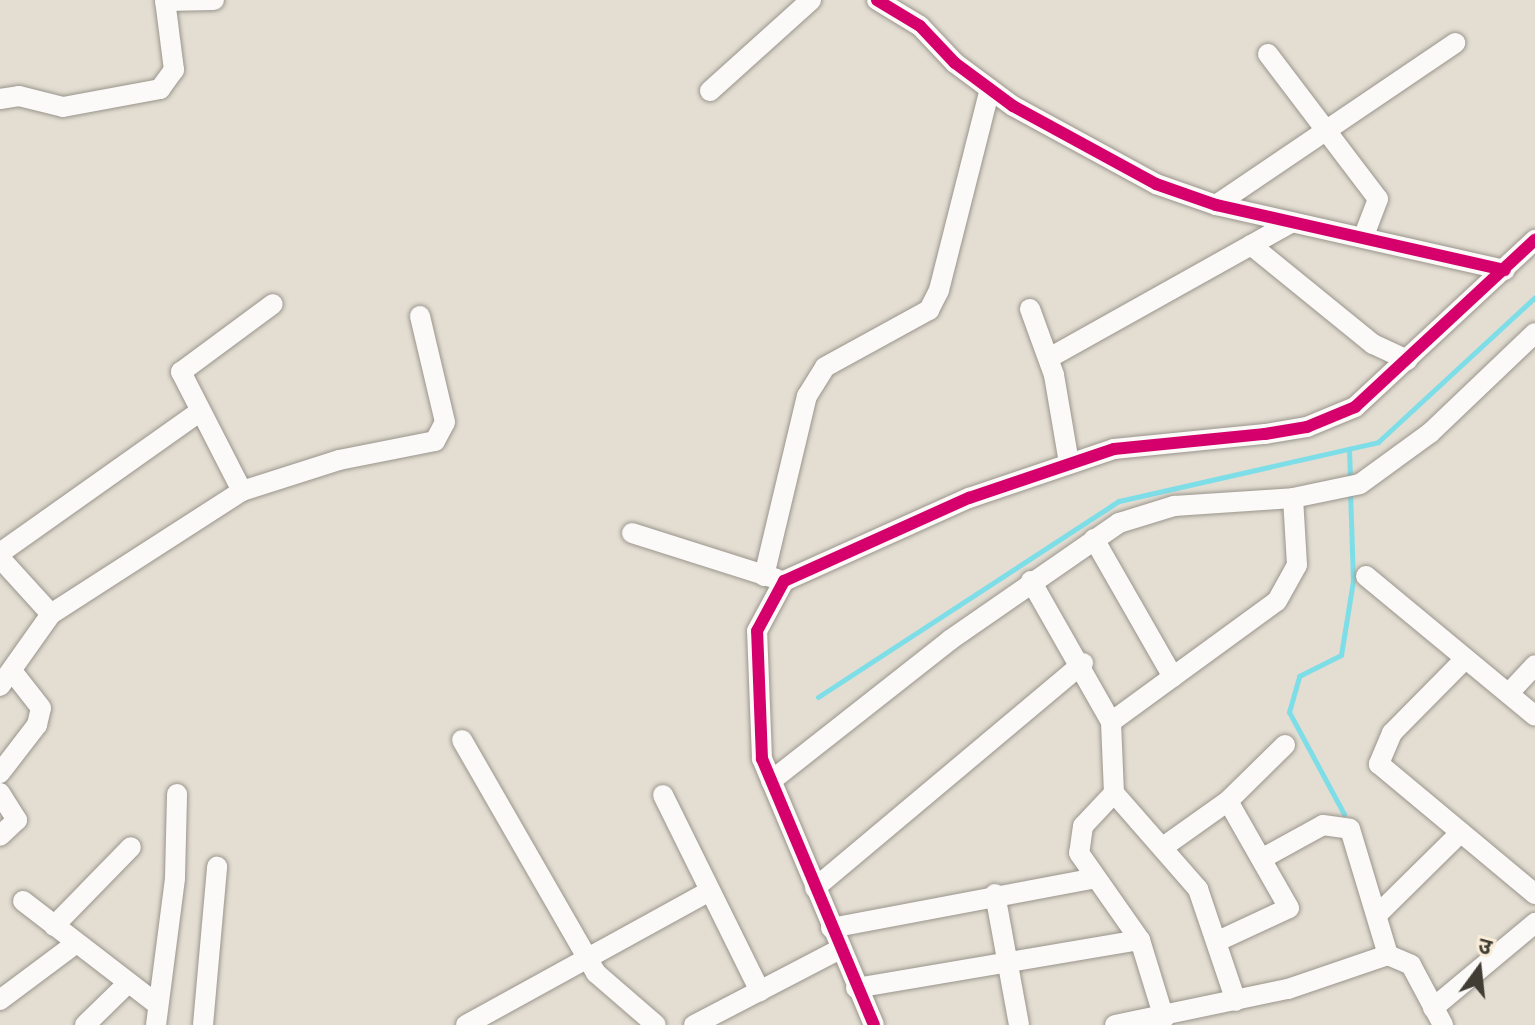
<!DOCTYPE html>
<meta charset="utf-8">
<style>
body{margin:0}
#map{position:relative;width:1535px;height:1025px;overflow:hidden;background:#e3ddd2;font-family:"Archivo Narrow","Noto Sans Devanagari",sans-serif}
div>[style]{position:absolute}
.stream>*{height:5px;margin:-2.5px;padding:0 2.5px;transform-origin:2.5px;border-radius:2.5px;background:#7edee8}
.roads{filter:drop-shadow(0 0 2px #9a958c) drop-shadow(0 0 2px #9a958c)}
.minor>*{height:20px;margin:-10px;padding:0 10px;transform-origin:10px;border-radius:10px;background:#fbfaf8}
.cycleway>*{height:12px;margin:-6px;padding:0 6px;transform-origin:6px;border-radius:6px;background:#d6006c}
span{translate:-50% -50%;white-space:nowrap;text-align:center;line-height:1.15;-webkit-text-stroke:6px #f8ecd6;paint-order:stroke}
.north{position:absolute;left:1439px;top:929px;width:80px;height:80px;-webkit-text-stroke:6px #f8ecd6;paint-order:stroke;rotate:15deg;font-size:22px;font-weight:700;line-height:32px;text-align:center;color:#413c34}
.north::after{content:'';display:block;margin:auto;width:28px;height:36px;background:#413c34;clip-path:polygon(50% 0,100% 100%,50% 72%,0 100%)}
</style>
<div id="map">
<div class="stream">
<div style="left:1349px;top:449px;width:31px;rotate:88deg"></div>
<div style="left:818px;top:697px;width:359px;rotate:-33.1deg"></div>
<div style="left:1119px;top:501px;width:266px;rotate:-12.8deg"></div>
<div style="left:1378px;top:442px;width:214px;rotate:-42.7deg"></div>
<div style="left:1344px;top:814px;width:116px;rotate:-118.3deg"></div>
<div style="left:1289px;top:712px;width:37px;rotate:-74deg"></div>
<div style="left:1299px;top:676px;width:47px;rotate:-26.6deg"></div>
<div style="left:1341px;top:655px;width:75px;rotate:-80.8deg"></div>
<div style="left:1353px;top:581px;width:91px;rotate:-91.9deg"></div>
</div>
<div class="roads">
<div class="minor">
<div style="left:877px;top:0;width:50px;rotate:31.2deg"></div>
<div style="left:920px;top:26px;width:51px;rotate:46.6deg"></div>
<div style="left:955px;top:63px;width:72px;rotate:36.6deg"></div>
<div style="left:1013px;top:106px;width:163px;rotate:28.6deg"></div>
<div style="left:1156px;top:184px;width:64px;rotate:19.3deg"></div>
<div style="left:1216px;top:205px;width:296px;rotate:12.7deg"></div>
<div style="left:165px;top:1px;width:49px;rotate:-1.2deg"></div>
<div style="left:1268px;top:54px;width:182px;rotate:52.8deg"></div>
<div style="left:1378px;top:199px;width:40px;rotate:111deg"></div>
<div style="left:710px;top:91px;width:136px;rotate:-42deg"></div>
<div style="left:0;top:99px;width:19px;rotate:-9deg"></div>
<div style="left:19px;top:96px;width:45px;rotate:14deg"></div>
<div style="left:63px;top:107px;width:99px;rotate:-10.5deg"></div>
<div style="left:160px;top:89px;width:24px;rotate:-54deg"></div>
<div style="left:174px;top:70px;width:71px;rotate:-97.3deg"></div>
<div style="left:1216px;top:205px;width:289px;rotate:-34.1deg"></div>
<div style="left:1251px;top:245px;width:157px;rotate:39.1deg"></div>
<div style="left:1373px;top:344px;width:38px;rotate:25deg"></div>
<div style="left:1030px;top:309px;width:70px;rotate:70deg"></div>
<div style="left:1054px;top:375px;width:89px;rotate:80.3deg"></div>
<div style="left:1049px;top:358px;width:278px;rotate:-29.2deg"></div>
<div style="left:242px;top:491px;width:134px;rotate:-117.1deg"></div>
<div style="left:181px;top:372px;width:114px;rotate:-36.5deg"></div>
<div style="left:632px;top:533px;width:152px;rotate:17.6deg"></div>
<div style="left:1094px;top:539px;width:159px;rotate:60.2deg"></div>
<div style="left:0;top:553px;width:244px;rotate:-35.3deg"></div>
<div style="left:0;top:558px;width:76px;rotate:47.7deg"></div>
<div style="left:764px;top:576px;width:185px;rotate:-76.6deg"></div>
<div style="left:807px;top:396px;width:34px;rotate:-58deg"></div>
<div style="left:825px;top:367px;width:119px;rotate:-28.7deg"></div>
<div style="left:929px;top:310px;width:22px;rotate:-63deg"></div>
<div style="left:939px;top:290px;width:207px;rotate:-75.8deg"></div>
<div style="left:1366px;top:576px;width:219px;rotate:39.6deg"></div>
<div style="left:1031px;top:581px;width:162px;rotate:60.4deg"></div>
<div style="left:1111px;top:722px;width:71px;rotate:87.6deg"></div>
<div style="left:1114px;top:793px;width:128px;rotate:48.8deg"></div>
<div style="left:1198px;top:889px;width:118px;rotate:71.3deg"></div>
<div style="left:1464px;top:660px;width:103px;rotate:134.6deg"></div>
<div style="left:1392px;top:733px;width:34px;rotate:113deg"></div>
<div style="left:1379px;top:764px;width:203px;rotate:39.8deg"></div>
<div style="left:0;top:686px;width:88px;rotate:-54.7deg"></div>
<div style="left:51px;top:614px;width:227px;rotate:-32.8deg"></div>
<div style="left:242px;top:491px;width:102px;rotate:-17.7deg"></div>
<div style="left:339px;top:460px;width:98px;rotate:-11.2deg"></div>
<div style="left:435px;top:441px;width:21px;rotate:-62deg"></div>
<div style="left:445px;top:422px;width:109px;rotate:-103.3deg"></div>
<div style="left:1509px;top:693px;width:38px;rotate:-47deg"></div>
<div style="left:1111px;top:722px;width:205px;rotate:-36.1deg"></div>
<div style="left:1277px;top:601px;width:41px;rotate:-60.9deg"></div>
<div style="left:1297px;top:565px;width:67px;rotate:-93.4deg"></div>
<div style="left:462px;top:740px;width:269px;rotate:60.1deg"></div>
<div style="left:596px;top:973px;width:79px;rotate:40.9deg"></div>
<div style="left:0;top:773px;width:61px;rotate:-52.4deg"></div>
<div style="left:37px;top:725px;width:17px;rotate:-77deg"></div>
<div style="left:41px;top:708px;width:47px;rotate:-128.1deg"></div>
<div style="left:771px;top:781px;width:228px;rotate:-38.2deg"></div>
<div style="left:950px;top:640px;width:206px;rotate:-34.7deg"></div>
<div style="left:1119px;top:523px;width:58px;rotate:-17.2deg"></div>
<div style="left:1174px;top:506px;width:119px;rotate:-3.8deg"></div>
<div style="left:1293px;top:498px;width:68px;rotate:-11.8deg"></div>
<div style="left:1360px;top:484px;width:87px;rotate:-36.1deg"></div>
<div style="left:1430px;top:433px;width:145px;rotate:-43.6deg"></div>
<div style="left:0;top:793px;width:32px;rotate:58deg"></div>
<div style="left:17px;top:820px;width:23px;rotate:137deg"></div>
<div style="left:1114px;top:793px;width:45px;rotate:133.2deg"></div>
<div style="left:1083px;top:826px;width:27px;rotate:98deg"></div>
<div style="left:1079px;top:853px;width:106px;rotate:55deg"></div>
<div style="left:1140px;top:940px;width:82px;rotate:72.9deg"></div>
<div style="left:663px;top:795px;width:219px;rotate:63.7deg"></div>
<div style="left:1166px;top:845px;width:76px;rotate:-35.4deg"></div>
<div style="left:1228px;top:801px;width:80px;rotate:-44.5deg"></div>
<div style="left:1263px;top:858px;width:68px;rotate:-28.8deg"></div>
<div style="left:1323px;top:825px;width:27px;rotate:8deg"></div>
<div style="left:1350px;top:829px;width:132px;rotate:73.2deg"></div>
<div style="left:815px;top:888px;width:350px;rotate:-40deg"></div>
<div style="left:995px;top:894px;width:133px;rotate:79.6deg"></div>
<div style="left:23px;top:901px;width:170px;rotate:37.6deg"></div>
<div style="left:1379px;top:913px;width:115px;rotate:-44.6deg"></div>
<div style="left:54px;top:926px;width:110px;rotate:-45.7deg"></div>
<div style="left:831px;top:928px;width:269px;rotate:-10.7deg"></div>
<div style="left:1218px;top:941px;width:78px;rotate:-24.9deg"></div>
<div style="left:1289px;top:908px;width:123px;rotate:-119.7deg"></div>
<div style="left:856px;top:988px;width:288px;rotate:-9.6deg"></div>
<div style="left:0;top:1000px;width:94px;rotate:-36.7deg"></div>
<div style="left:1433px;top:1008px;width:133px;rotate:-39.8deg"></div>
<div style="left:85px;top:1025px;width:56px;rotate:-44.3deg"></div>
<div style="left:156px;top:1025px;width:148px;rotate:-82.6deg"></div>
<div style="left:175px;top:878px;width:84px;rotate:-88.6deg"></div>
<div style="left:203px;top:1025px;width:159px;rotate:-84.9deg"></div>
<div style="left:466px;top:1025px;width:278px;rotate:-28.8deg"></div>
<div style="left:694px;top:1025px;width:165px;rotate:-27.5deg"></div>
<div style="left:874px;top:1025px;width:289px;rotate:-112.8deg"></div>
<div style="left:762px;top:759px;width:128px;rotate:-92.2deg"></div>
<div style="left:757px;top:631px;width:57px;rotate:-61.6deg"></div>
<div style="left:784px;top:581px;width:203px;rotate:-24.2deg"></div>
<div style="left:969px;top:498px;width:153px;rotate:-18.7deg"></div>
<div style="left:1114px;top:449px;width:152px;rotate:-5.7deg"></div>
<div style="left:1265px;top:434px;width:43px;rotate:-9.5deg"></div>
<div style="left:1307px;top:427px;width:52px;rotate:-22.6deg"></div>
<div style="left:1355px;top:407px;width:246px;rotate:-42.9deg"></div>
<div style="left:1115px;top:1025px;width:177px;rotate:-11.8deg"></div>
<div style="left:1288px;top:989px;width:106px;rotate:-18.8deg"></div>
<div style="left:1388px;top:955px;width:25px;rotate:23deg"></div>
<div style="left:1411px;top:965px;width:68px;rotate:61.9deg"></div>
</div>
</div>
<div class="cycleway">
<div style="left:877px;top:0;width:50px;rotate:31.2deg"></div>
<div style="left:920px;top:26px;width:51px;rotate:46.6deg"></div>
<div style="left:955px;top:63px;width:72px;rotate:36.6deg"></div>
<div style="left:1013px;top:106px;width:163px;rotate:28.6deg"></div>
<div style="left:1156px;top:184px;width:64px;rotate:19.3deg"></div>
<div style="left:1216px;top:205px;width:296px;rotate:12.7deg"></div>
<div style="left:874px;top:1025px;width:289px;rotate:-112.8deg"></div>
<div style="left:762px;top:759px;width:128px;rotate:-92.2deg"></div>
<div style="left:757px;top:631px;width:57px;rotate:-61.6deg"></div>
<div style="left:784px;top:581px;width:203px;rotate:-24.2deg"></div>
<div style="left:969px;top:498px;width:153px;rotate:-18.7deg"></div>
<div style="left:1114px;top:449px;width:152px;rotate:-5.7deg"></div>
<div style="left:1265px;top:434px;width:43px;rotate:-9.5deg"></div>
<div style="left:1307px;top:427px;width:52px;rotate:-22.6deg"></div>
<div style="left:1355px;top:407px;width:246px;rotate:-42.9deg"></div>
</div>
<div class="north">उ</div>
</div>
